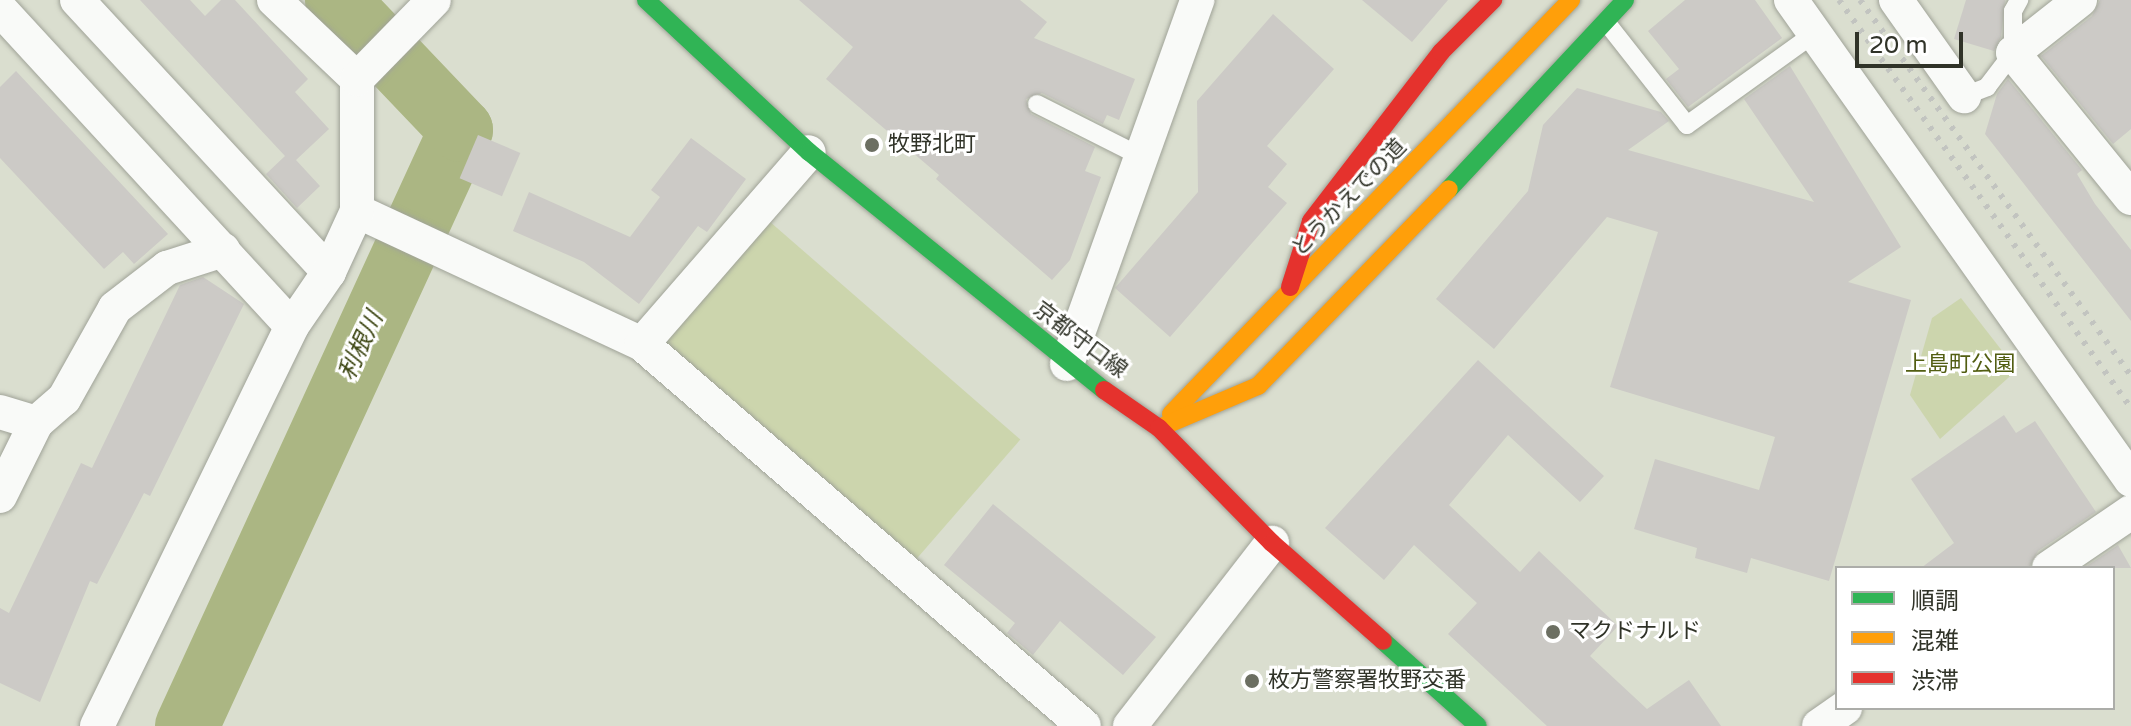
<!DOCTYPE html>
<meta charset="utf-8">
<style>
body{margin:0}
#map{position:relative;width:2131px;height:726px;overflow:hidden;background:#dadecf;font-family:"Varela Round","Noto Sans JP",sans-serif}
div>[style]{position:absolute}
.green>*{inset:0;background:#ccd5ad;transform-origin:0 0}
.river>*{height:64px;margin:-32px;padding:0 32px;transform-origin:32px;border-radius:32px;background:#abb683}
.building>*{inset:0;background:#cccac6;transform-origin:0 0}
.roads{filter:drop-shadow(0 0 2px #a0a398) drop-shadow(0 0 2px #a0a398)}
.lane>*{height:18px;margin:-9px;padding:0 9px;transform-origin:9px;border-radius:9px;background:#f9faf8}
.street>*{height:34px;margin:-17px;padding:0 17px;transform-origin:17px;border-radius:17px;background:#f9faf8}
.fast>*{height:18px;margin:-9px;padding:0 9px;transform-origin:9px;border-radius:9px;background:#30b455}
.slow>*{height:18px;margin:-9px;padding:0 9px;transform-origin:9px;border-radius:9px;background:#ff9f0a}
.jam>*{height:18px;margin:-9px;padding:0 9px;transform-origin:9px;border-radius:9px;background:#e5322d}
.rail>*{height:6px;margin-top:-3px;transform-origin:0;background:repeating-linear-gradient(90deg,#c2c4c0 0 4px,transparent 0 12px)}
.dots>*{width:22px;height:22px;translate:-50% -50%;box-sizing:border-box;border:4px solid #fff;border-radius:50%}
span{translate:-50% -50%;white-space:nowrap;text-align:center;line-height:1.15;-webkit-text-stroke:6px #fff;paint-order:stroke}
.poi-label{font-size:22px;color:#303328}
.left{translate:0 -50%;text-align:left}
.street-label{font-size:22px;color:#303328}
.park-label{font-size:22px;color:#525e12}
.water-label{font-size:24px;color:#3d4613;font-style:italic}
.legend{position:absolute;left:1835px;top:566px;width:280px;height:144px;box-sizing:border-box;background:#fff;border:2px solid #acada9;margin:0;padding:10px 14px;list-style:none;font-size:24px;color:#303328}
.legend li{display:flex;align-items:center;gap:16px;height:40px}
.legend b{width:40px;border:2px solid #acada9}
.scale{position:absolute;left:1855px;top:32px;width:108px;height:36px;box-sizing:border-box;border:4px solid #303328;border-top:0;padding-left:10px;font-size:24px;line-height:28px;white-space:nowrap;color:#303328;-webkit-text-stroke:6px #fff;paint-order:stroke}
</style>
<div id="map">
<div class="green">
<div style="left:769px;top:221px;width:333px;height:162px;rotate:41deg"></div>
<div style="clip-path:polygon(1961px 298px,2017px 370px,1940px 439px,1910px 395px,1932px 318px)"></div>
</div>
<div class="river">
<div style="left:187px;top:726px;width:656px;rotate:-65.31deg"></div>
<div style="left:461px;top:130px;width:180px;rotate:-133.6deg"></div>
</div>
<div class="building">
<div style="clip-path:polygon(140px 0,190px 0,205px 16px,221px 0,235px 0,308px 79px,295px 92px,329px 129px,296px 160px,320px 186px,297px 208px,266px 174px,285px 156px)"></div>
<div style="clip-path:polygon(799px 0,1020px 0,1047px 22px,1034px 38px,1135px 79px,1119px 120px,1107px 115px,1103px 124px,1042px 93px,1026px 99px,1031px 114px,1095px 147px,1085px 171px,1101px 177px,1070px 260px,1052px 280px,936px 179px,939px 175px,826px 79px,853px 47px)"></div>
<div style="clip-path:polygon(1362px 0,1448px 0,1412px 42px)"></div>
<div style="clip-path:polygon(1685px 0,1755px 0,1782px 38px,1688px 107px,1666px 79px,1679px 69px,1648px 31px)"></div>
<div style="clip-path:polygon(1966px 0,2005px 0,2001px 37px,1994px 51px,1954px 39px)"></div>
<div style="clip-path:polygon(2100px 0,2131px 0,2131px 129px,2113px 144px,2041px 56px,2092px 16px)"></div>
<div style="clip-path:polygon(1273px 14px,1334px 69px,1267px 146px,1287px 164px,1268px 187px,1287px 203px,1170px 337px,1115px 288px,1198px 192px,1197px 101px)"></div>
<div style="clip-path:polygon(1790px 66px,1901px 247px,1848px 282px,1911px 300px,1829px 581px,1751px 558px,1747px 573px,1695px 558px,1697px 548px,1634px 529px,1655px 459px,1759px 490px,1775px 437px,1610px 387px,1658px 232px,1607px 217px,1494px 349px,1436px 299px,1528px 191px,1543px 125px,1577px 88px,1661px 112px,1669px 121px,1628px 150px,1814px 202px,1744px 99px)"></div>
<div style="clip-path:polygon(16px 71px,168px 234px,134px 264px,123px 252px,104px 269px,0 158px,0 87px)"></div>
<div style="clip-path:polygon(2008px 79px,2082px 170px,2077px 174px,2095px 204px,2131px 250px,2131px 321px,1985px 134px,1997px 94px)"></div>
<div style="left:478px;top:135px;width:46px;height:47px;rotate:23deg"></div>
<div style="clip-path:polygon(691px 138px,746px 179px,707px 232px,698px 226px,639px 304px,584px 262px,513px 231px,529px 192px,630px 237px,660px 197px,651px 190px)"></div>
<div style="clip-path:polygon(203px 277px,244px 304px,150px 496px,144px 493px,97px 584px,90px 581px,40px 702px,0 683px,0 608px,9px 613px,81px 463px,92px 468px,180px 285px)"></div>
<div style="clip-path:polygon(1478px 360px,1604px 476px,1580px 502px,1508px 435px,1449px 505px,1520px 572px,1539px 551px,1618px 626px,1590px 656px,1647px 709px,1689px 680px,1721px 726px,1547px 726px,1448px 634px,1477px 603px,1414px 545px,1384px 580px,1325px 528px)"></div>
<div style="clip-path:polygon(2004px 415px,2016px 433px,2035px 421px,2096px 512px,2038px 551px,2029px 568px,1921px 568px,1954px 543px,1911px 479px)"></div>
<div style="clip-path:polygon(993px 504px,1156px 637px,1123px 675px,1060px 621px,1033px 655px,1007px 633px,1015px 623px,944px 565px)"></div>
<div style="clip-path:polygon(2118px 545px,2131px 568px,2084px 568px)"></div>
</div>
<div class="roads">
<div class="lane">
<div style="left:1606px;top:22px;width:131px;rotate:51.8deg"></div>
<div style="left:1687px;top:125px;width:158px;rotate:-35.7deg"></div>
<div style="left:1964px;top:96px;width:25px;rotate:-21deg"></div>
<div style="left:1987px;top:87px;width:43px;rotate:-52.6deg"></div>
<div style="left:2013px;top:53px;width:42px;rotate:-90deg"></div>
<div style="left:2013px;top:11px;width:13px;rotate:-61deg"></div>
<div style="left:1037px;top:104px;width:118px;rotate:26.8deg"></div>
</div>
<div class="street">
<div style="left:77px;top:0;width:371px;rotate:47.2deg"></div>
<div style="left:274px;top:0;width:115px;rotate:43.6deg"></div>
<div style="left:1791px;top:0;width:588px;rotate:54.69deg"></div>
<div style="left:1896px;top:0;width:118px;rotate:54.7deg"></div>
<div style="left:2080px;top:0;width:85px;rotate:141.7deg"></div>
<div style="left:2013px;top:53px;width:187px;rotate:50.9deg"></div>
<div style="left:0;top:9px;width:431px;rotate:47.4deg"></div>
<div style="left:357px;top:211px;width:315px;rotate:25deg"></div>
<div style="left:642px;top:344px;width:584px;rotate:40.84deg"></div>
<div style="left:642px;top:344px;width:254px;rotate:-49deg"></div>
<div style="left:1067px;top:364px;width:387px;rotate:-70.3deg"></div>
<div style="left:0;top:412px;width:38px;rotate:17deg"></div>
<div style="left:36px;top:423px;width:37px;rotate:-41deg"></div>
<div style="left:64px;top:399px;width:104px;rotate:-60.7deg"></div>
<div style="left:115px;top:308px;width:66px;rotate:-37.6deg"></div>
<div style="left:167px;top:268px;width:59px;rotate:-17.8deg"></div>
<div style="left:0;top:496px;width:81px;rotate:-63.7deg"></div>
<div style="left:2049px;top:568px;width:99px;rotate:-34.3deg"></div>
<div style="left:97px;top:726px;width:445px;rotate:-64deg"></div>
<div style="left:292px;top:326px;width:65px;rotate:-55.6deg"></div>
<div style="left:329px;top:272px;width:67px;rotate:-65.3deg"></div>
<div style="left:357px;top:211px;width:132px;rotate:-90deg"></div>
<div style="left:357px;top:79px;width:110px;rotate:-45.7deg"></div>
<div style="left:1130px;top:726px;width:232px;rotate:-52.2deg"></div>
<div style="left:1819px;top:726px;width:32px;rotate:-35deg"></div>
</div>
<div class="fast">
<div style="left:646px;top:0;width:223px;rotate:43deg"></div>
<div style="left:809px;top:152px;width:379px;rotate:38.9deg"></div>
<div style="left:1449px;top:189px;width:258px;rotate:-47deg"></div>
<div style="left:1383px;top:641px;width:127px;rotate:41.8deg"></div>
</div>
<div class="slow">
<div style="left:1171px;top:414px;width:576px;rotate:-45.99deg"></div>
<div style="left:1159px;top:428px;width:108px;rotate:-23deg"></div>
<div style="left:1258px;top:386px;width:274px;rotate:-45.9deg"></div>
</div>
<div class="jam">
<div style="left:1290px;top:287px;width:69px;rotate:-72.3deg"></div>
<div style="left:1311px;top:221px;width:213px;rotate:-52.4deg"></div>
<div style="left:1441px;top:52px;width:74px;rotate:-45deg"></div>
<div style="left:1104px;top:390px;width:67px;rotate:34.6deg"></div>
<div style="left:1159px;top:428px;width:161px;rotate:45.5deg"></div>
<div style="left:1272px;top:543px;width:148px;rotate:41.4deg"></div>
</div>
</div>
<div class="rail">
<div style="left:1839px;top:0;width:502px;rotate:54.41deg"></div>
<div style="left:1860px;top:0;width:463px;rotate:54.2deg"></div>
</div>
<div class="dots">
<div style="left:872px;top:145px;background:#6c6f62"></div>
<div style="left:1553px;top:632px;background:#6c6f62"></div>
<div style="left:1252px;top:681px;background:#6c6f62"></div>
</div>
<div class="poi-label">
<span class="left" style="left:888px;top:145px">牧野北町</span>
<span class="left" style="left:1569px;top:632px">マクドナルド</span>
<span class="left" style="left:1268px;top:681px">枚方警察署牧野交番</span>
</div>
<div class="street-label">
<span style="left:1349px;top:198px;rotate:-46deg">とうかえでの道</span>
<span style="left:1080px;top:340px;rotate:37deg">京都守口線</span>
</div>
<div class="park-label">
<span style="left:1960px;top:365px">上島町公園</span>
</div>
<div class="water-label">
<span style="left:361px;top:346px;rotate:-65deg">利根川</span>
</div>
<ul class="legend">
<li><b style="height:10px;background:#30b455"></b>順調</li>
<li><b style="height:10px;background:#ff9f0a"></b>混雑</li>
<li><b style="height:10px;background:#e5322d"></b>渋滞</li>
</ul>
<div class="scale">20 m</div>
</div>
